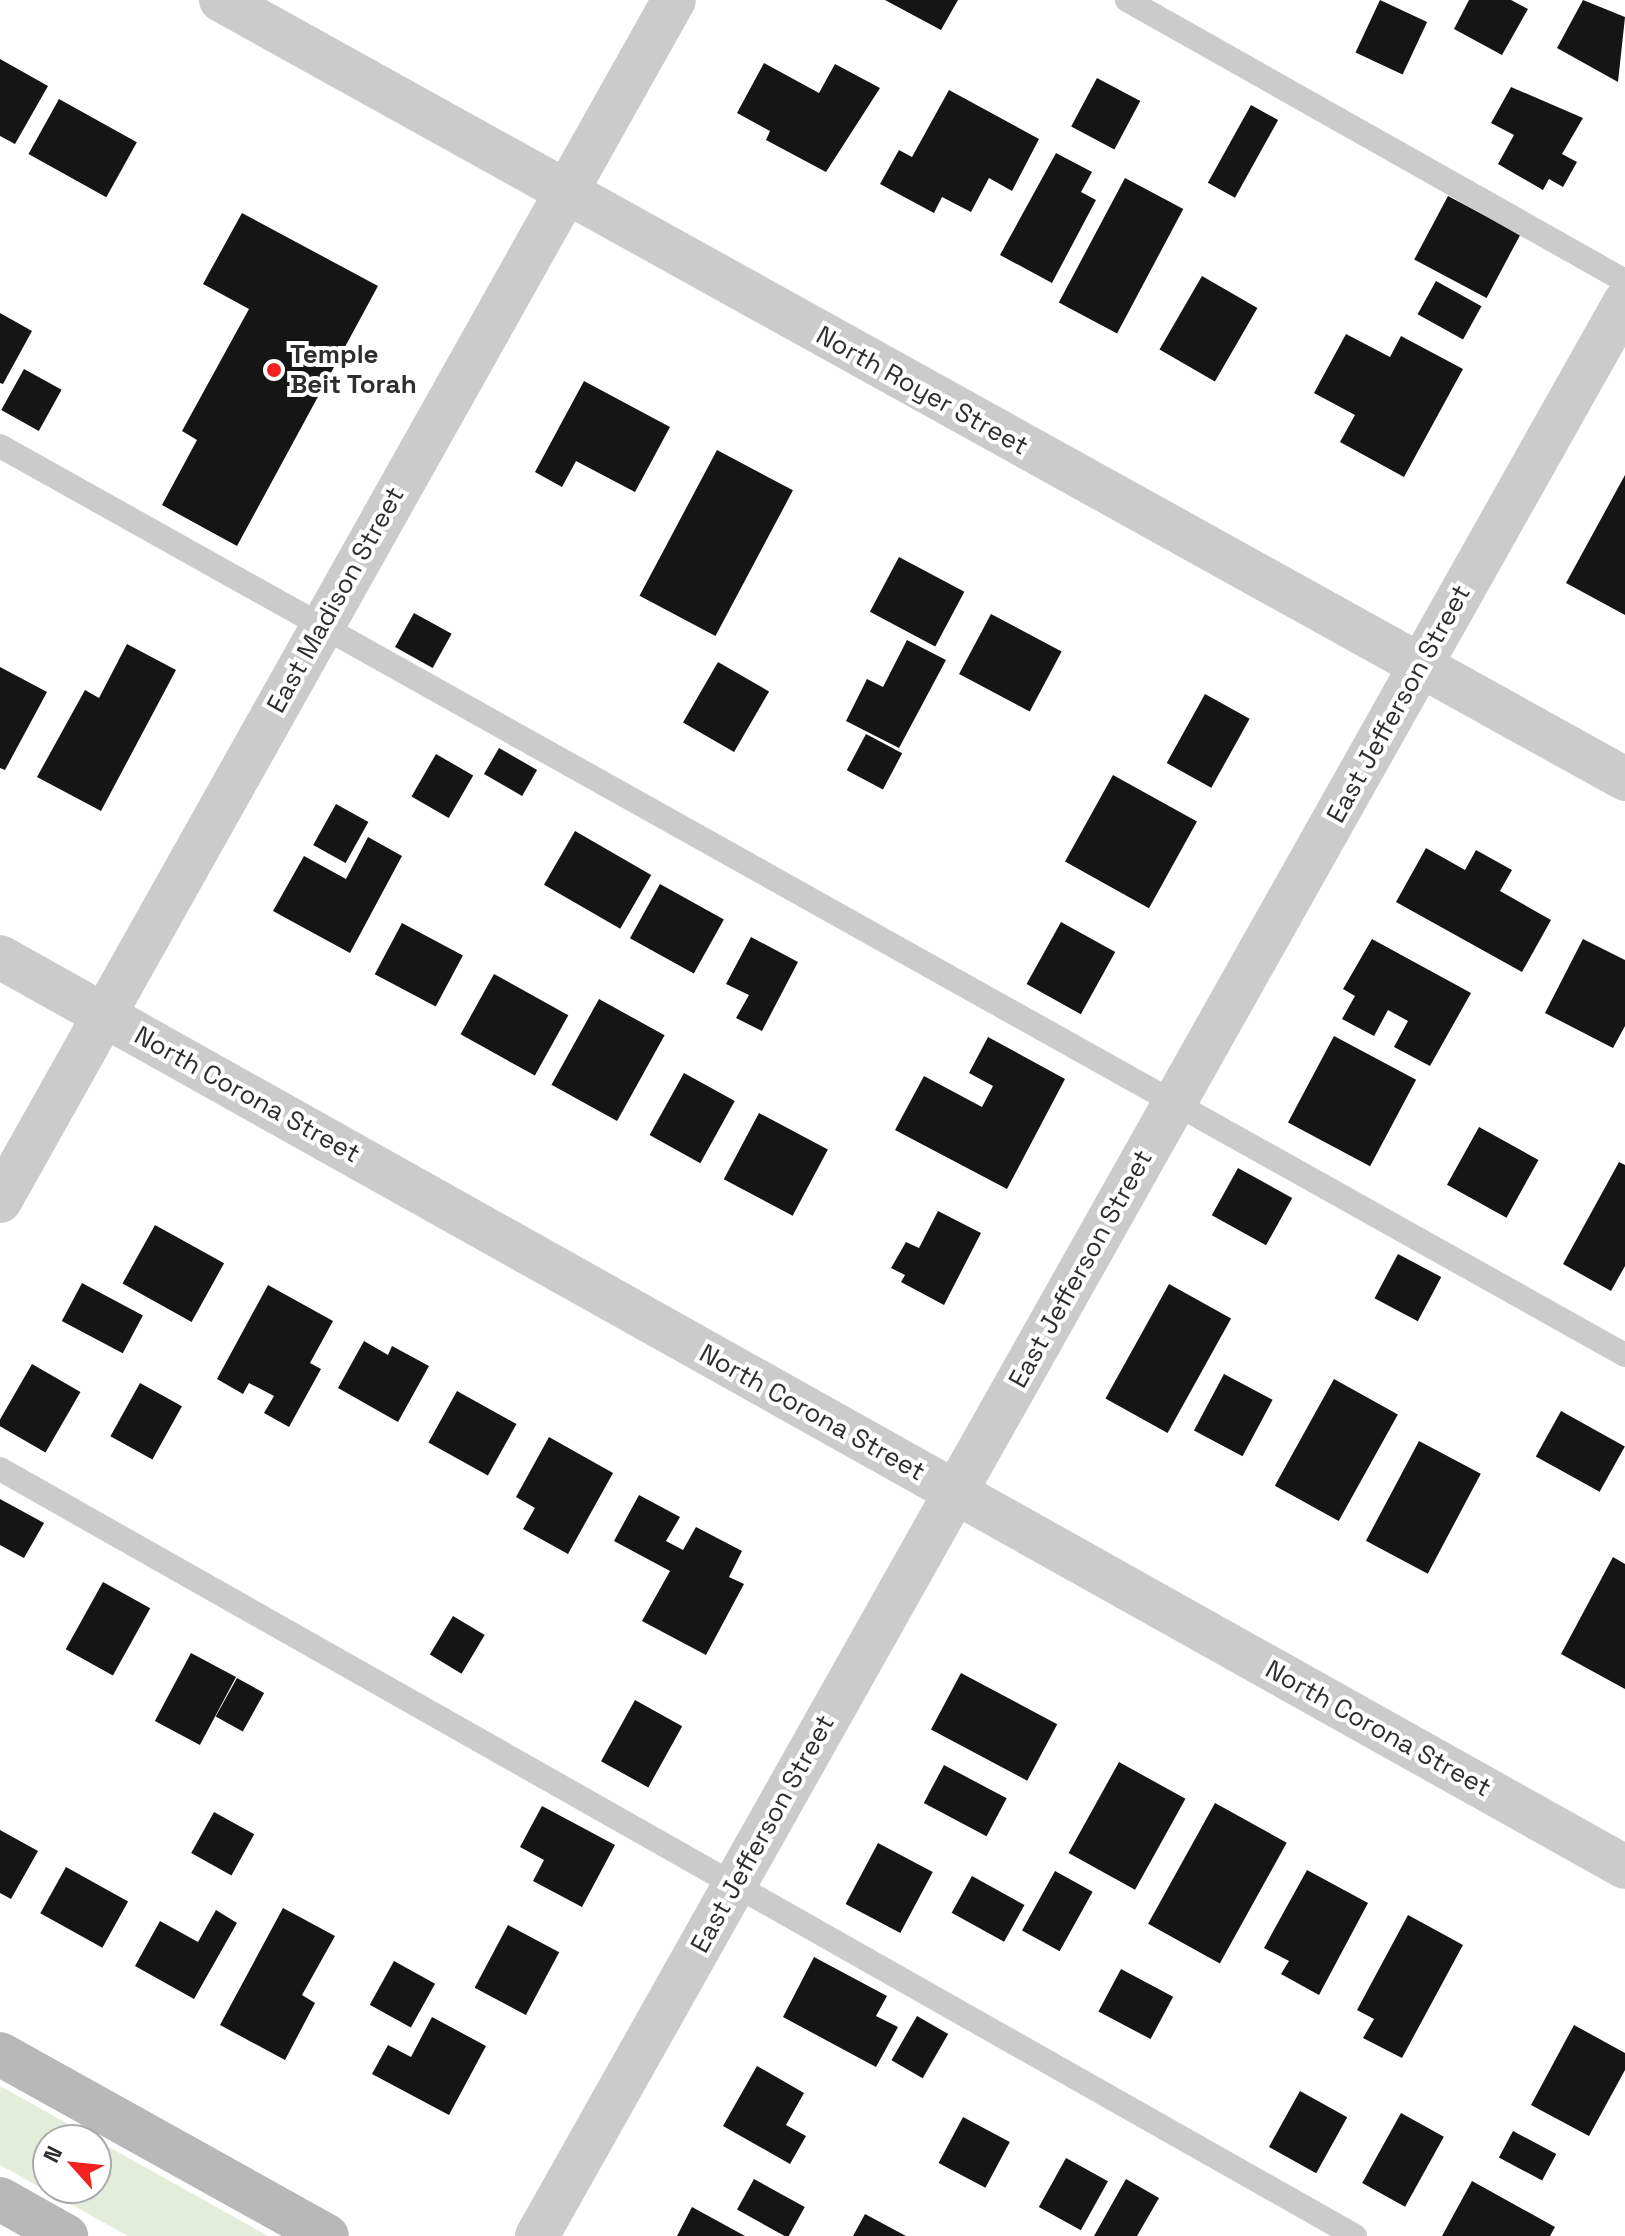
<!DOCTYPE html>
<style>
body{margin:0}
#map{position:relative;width:1625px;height:2236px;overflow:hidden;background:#fff;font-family:"Space Grotesk",sans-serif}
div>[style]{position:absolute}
.green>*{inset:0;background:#e3edda}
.building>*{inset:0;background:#151515;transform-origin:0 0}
.service>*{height:24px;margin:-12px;padding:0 12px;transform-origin:12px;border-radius:12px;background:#cbcbcb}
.minor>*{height:44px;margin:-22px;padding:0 22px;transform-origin:22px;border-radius:22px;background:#cbcbcb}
.secondary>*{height:44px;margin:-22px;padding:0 22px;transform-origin:22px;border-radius:22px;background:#b8b8b8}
.dots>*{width:22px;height:22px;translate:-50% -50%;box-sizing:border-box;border:4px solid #fff;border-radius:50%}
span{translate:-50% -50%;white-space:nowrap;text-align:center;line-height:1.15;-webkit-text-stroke:8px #fff;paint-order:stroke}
.poi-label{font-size:26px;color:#2e2e2e;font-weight:700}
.left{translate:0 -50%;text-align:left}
.street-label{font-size:26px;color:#2e2e2e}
.north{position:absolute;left:32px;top:2124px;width:80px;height:80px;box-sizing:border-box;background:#fff;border:2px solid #ababab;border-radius:50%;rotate:297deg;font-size:22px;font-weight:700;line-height:32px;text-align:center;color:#2e2e2e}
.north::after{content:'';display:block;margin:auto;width:28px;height:36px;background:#f52020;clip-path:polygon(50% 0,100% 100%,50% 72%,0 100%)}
</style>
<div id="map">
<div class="green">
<div style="clip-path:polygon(evenodd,0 2086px,268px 2236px,128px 2236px,0 2165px,0 2086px,48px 2140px,96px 2140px,96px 2188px,48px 2188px,48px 2140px)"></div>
</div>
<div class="building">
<div style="clip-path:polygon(885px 0,958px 0,941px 30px)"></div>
<div style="left:1380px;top:0;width:52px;height:58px;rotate:25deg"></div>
<div style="clip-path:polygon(1469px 0,1511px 0,1528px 9px,1502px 55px,1454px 29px)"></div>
<div style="clip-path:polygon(1583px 0,1625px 17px,1618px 82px,1557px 48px)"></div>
<div style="clip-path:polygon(0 59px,48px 86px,15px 144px,0 136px)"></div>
<div style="clip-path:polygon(764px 63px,819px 93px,835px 64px,880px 88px,826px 172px,766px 140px,770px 131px,737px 113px)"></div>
<div style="left:1097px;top:78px;width:49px;height:55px;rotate:28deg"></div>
<div style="clip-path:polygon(1511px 87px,1583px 118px,1562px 154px,1577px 162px,1563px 187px,1549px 179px,1543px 190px,1498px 164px,1514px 135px,1491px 123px)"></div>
<div style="clip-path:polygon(949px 90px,1039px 139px,1012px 191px,989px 178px,971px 212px,942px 197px,934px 213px,880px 184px,899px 150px,912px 157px)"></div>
<div style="left:59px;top:99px;width:89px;height:63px;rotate:29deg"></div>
<div style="left:1251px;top:105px;width:31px;height:89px;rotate:29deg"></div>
<div style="clip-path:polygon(1056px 153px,1092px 172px,1081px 192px,1096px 200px,1052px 283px,1000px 255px)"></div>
<div style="left:1125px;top:178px;width:66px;height:141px;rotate:28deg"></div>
<div style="left:1448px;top:196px;width:82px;height:72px;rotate:28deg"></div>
<div style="clip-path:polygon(242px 213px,378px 286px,237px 546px,162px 505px,197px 440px,182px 431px,249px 309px,203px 284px)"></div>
<div style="left:1202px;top:276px;width:64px;height:85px;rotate:30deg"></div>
<div style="left:1436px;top:281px;width:52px;height:38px;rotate:29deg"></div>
<div style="clip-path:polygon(0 313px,32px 331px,3px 384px,0 383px)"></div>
<div style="clip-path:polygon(1346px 334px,1390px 357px,1401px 336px,1463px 369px,1404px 477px,1340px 442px,1355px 415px,1314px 393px)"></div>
<div style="left:24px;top:369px;width:43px;height:47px;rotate:29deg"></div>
<div style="clip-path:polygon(584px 381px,670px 427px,635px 492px,576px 461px,562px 487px,535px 472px)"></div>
<div style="left:717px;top:450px;width:86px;height:165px;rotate:28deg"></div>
<div style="clip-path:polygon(1625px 475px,1625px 615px,1566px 583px)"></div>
<div style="left:899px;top:557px;width:74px;height:62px;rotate:28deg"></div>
<div style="left:414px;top:613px;width:43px;height:39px;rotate:29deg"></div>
<div style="left:991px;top:614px;width:80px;height:68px;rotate:28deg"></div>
<div style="clip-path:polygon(907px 640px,946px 660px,899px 748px,846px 721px,867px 679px,883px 687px)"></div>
<div style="clip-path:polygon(127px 644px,176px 670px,101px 811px,37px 777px,85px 690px,99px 698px)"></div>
<div style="left:718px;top:662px;width:59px;height:70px;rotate:30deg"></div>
<div style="clip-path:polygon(0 667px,47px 692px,5px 770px,0 768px)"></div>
<div style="left:1205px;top:694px;width:51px;height:79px;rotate:29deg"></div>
<div style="left:866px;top:734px;width:41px;height:41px;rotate:28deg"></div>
<div style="left:499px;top:748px;width:44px;height:30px;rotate:30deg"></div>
<div style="left:436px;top:754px;width:43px;height:49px;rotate:30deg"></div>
<div style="left:1113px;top:775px;width:96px;height:99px;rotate:29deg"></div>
<div style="left:336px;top:804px;width:37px;height:47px;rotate:29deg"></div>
<div style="left:575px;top:831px;width:88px;height:62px;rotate:30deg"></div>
<div style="clip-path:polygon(368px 837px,402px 856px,350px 953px,273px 911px,304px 856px,346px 879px)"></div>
<div style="clip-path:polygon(1426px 848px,1465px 870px,1476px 850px,1512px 870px,1500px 891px,1551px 920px,1522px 972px,1396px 902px)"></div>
<div style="left:660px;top:884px;width:73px;height:62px;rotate:29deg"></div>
<div style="left:1061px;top:922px;width:62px;height:71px;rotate:29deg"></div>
<div style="left:402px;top:923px;width:69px;height:58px;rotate:28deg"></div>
<div style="clip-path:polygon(751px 937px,798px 962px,762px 1031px,736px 1018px,749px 995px,726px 984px)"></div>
<div style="clip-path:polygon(1372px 939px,1471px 993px,1430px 1066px,1394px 1047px,1408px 1021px,1388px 1010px,1374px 1036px,1342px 1019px,1355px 996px,1343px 989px)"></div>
<div style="clip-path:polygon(1583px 939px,1625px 960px,1625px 1026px,1613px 1048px,1545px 1013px)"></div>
<div style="left:494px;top:974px;width:85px;height:69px;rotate:29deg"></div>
<div style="left:599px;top:999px;width:75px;height:98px;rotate:29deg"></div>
<div style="left:1334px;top:1036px;width:93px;height:98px;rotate:28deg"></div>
<div style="clip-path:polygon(988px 1037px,1065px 1079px,1007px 1189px,895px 1130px,924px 1076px,982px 1107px,993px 1086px,969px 1073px)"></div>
<div style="left:684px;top:1073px;width:58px;height:71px;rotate:29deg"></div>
<div style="left:759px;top:1113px;width:78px;height:75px;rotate:28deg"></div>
<div style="left:1479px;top:1127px;width:68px;height:66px;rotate:29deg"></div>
<div style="clip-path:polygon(1619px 1162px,1625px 1165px,1625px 1266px,1611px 1291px,1563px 1264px)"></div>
<div style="left:1238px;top:1168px;width:62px;height:54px;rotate:29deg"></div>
<div style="clip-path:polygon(938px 1211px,981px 1233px,944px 1305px,901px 1282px,905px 1275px,891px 1268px,906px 1242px,919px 1248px)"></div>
<div style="left:155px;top:1225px;width:79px;height:67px;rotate:29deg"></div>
<div style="left:1398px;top:1254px;width:49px;height:50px;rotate:28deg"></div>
<div style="left:82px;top:1283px;width:69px;height:43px;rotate:28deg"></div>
<div style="left:1169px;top:1284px;width:71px;height:131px;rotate:29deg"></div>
<div style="clip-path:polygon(268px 1285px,333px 1321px,310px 1363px,321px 1369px,289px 1427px,264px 1413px,274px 1396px,249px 1383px,243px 1394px,217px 1379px)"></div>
<div style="clip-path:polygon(364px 1341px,388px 1355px,392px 1346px,429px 1366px,398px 1422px,338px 1388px)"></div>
<div style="left:32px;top:1364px;width:56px;height:70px;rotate:30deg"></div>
<div style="left:1224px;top:1374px;width:55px;height:64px;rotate:28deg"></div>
<div style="left:1334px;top:1379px;width:73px;height:122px;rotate:29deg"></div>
<div style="left:140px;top:1383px;width:48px;height:61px;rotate:29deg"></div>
<div style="left:457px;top:1391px;width:68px;height:59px;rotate:29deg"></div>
<div style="left:1561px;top:1411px;width:73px;height:52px;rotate:29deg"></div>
<div style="clip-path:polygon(549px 1437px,613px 1473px,568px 1554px,523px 1529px,535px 1508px,516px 1497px)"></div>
<div style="left:1419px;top:1441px;width:70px;height:113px;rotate:28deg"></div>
<div style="clip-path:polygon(639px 1495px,680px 1517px,666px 1541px,683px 1550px,696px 1527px,742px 1551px,729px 1577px,744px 1584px,706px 1655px,642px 1621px,670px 1571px,614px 1541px)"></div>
<div style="clip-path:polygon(0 1499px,44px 1523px,24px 1558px,0 1545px)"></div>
<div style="clip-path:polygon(1613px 1557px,1625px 1564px,1625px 1689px,1561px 1654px)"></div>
<div style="left:103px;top:1582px;width:54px;height:77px;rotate:29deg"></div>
<div style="left:453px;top:1616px;width:37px;height:45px;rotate:31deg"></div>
<div style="left:191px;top:1653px;width:51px;height:77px;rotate:28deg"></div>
<div style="left:961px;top:1673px;width:109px;height:64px;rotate:28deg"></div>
<div style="left:237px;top:1678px;width:31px;height:44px;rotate:29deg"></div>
<div style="left:635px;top:1700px;width:54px;height:70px;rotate:29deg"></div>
<div style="left:1119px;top:1762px;width:76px;height:104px;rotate:29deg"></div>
<div style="left:944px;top:1765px;width:71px;height:43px;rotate:28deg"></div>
<div style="left:1215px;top:1803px;width:82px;height:138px;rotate:29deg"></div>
<div style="clip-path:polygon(542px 1806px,615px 1845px,582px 1907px,533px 1881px,544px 1860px,520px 1847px)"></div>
<div style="left:214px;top:1812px;width:46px;height:47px;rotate:29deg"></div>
<div style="clip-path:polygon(0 1830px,38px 1851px,11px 1899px,0 1893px)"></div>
<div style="left:878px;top:1843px;width:62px;height:69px;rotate:28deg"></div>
<div style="left:66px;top:1867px;width:71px;height:53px;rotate:29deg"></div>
<div style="clip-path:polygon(1307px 1870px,1368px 1903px,1319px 1995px,1281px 1974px,1289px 1961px,1264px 1948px)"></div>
<div style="left:1055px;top:1871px;width:43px;height:68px;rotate:29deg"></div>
<div style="left:972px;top:1876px;width:60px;height:42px;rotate:29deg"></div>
<div style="clip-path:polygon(283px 1908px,335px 1936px,302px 1995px,315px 2003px,285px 2060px,220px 2025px)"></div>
<div style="clip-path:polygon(216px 1910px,237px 1923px,194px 1999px,135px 1966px,160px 1921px,198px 1942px)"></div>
<div style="clip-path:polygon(1408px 1915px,1463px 1945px,1402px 2058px,1363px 2038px,1374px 2019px,1357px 2010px)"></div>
<div style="left:508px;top:1925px;width:58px;height:71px;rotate:28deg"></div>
<div style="clip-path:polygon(814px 1957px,887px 1996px,876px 2016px,898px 2027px,876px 2067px,783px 2017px)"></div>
<div style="left:394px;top:1961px;width:47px;height:50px;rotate:29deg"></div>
<div style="left:1121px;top:1969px;width:59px;height:48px;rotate:28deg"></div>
<div style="left:917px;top:2016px;width:36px;height:51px;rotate:30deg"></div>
<div style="clip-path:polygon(432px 2017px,486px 2046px,449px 2115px,372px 2074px,388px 2045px,411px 2057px)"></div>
<div style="clip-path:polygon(1574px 2025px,1625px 2053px,1625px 2070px,1589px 2136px,1531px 2105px)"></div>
<div style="clip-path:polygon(757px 2066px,804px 2093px,786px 2125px,806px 2136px,790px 2164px,723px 2126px)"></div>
<div style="left:1300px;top:2091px;width:54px;height:64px;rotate:29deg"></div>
<div style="left:1401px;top:2113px;width:49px;height:80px;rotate:29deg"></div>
<div style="left:963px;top:2117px;width:53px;height:52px;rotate:28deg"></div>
<div style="left:1513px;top:2131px;width:49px;height:30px;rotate:28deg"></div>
<div style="left:1066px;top:2158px;width:48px;height:56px;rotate:29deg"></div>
<div style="left:754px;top:2179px;width:58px;height:35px;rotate:29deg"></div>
<div style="clip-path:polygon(1126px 2179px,1159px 2198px,1137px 2236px,1094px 2236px)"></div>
<div style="clip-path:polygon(1472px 2181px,1555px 2227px,1550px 2236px,1442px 2236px)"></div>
<div style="clip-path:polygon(692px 2207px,745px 2236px,677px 2236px)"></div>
<div style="clip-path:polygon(865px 2214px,906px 2236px,853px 2236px)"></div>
</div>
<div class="service">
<div style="left:1127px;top:0;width:572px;rotate:29.43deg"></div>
<div style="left:0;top:446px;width:1862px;rotate:29.22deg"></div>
<div style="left:0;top:1469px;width:1557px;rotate:29.51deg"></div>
</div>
<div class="minor">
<div style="left:221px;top:0;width:1606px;rotate:29.02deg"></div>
<div style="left:0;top:957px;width:1862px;rotate:29.25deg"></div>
<div style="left:0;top:1201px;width:1377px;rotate:-60.7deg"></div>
<div style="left:537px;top:2236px;width:2219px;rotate:-60.64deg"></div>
</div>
<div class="secondary">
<div style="left:0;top:2054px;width:374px;rotate:29.1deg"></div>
<div style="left:0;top:2199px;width:76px;rotate:29.3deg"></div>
</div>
<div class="dots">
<div style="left:274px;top:370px;background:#f52020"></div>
</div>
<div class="poi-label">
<span class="left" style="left:290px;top:370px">Temple<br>Beit Torah</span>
</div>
<div class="street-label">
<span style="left:922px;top:391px;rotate:29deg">North Royer Street</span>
<span style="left:336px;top:600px;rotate:-61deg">East Madison Street</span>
<span style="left:1399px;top:704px;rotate:-61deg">East Jefferson Street</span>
<span style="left:247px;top:1095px;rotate:29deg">North Corona Street</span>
<span style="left:1081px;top:1269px;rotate:-61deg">East Jefferson Street</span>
<span style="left:812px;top:1413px;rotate:29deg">North Corona Street</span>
<span style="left:1378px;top:1729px;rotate:29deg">North Corona Street</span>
<span style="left:763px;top:1834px;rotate:-61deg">East Jefferson Street</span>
</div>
<div class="north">N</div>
</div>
